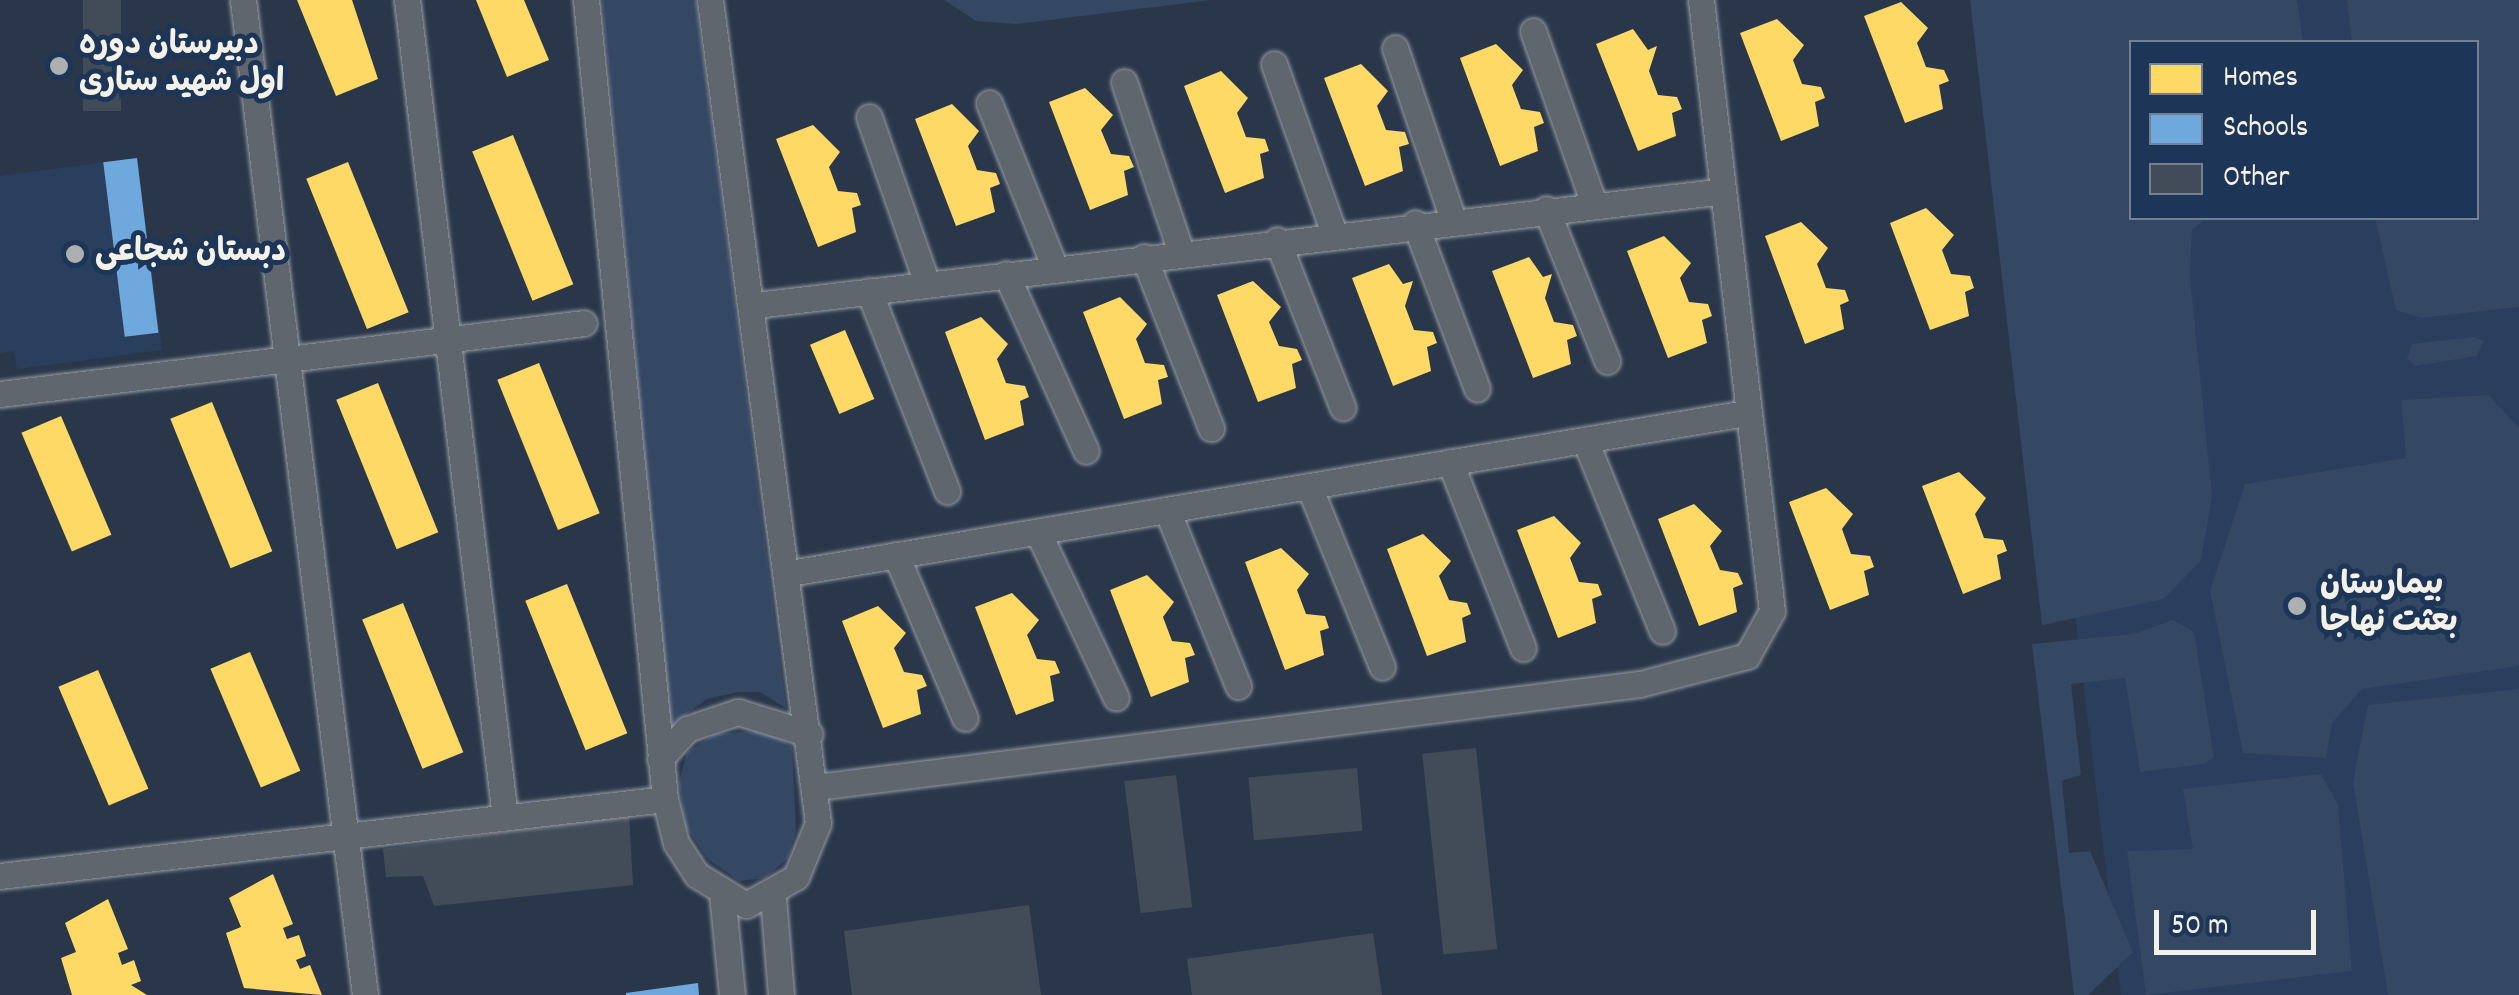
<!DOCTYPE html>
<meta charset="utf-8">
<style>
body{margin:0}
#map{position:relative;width:2519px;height:995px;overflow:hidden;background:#2a374a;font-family:Dekko,"Playpen Sans Arabic",sans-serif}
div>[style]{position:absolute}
.built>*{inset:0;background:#2a3f5d}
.green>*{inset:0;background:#344763}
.homes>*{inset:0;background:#ffd966;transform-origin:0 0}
.schools>*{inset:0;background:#6fa8dc;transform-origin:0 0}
.building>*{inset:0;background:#424c59;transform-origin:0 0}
.roads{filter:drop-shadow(0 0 2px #979ca3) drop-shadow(0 0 2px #979ca3)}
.minor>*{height:25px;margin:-12.5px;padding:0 12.5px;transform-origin:12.5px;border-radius:12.5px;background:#60666e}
.dots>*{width:28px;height:28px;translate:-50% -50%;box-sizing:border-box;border:5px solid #1d3557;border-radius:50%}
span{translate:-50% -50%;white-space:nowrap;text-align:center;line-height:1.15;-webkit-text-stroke:10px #1d3557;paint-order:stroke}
.poi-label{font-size:32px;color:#f4f1e8;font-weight:700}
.left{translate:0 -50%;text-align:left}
.legend{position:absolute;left:2129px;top:40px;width:350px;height:180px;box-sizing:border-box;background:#1d3557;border:2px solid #738091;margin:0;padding:12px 18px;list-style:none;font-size:30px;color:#f4f1e8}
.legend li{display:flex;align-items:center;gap:20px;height:50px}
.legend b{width:50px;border:2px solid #738091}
.scale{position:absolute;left:2154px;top:910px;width:162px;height:45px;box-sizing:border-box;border:5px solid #f4f1e8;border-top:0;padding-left:12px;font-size:30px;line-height:35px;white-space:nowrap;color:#f4f1e8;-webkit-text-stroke:8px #1d3557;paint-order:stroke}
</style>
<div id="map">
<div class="built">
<div style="clip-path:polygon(evenodd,2001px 0,2519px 0,2519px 995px,2121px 995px,2001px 0,2132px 42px,2476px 42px,2476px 218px,2132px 218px,2132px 42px)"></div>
<div style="clip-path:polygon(137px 158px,162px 350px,17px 369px,14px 351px,0 353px,0 176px)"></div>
</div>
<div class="green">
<div style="clip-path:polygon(602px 0,696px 0,786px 708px,760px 692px,738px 692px,707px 699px,670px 726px)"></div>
<div style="clip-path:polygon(944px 0,1211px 0,1017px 24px,976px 21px)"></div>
<div style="clip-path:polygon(1970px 0,2297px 0,2303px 42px,2132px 42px,2132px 218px,2207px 218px,2192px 230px,2190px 277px,2212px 496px,2201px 560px,2164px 599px,2042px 625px)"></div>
<div style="clip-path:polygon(2347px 0,2519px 0,2519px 307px,2421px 318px,2396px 310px,2375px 218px,2476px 218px,2476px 42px,2352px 42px)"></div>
<div style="clip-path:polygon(2473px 337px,2484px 341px,2477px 356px,2415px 366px,2407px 359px,2412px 344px)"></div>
<div style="clip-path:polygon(2488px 395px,2519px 428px,2519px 666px,2362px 689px,2332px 723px,2326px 758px,2243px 753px,2210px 591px,2245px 484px,2406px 458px,2401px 400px)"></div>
<div style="clip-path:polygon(2173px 620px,2194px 632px,2214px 757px,2204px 764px,2140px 772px,2125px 678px,2071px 684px,2081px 775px,2062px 781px,2069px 853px,2090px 851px,2133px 952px,2088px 995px,2074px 995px,2032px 644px,2134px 634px)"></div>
<div style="clip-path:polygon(2519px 689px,2519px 995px,2388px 995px,2353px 782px,2368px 705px)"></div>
<div style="clip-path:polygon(768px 730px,792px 747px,796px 830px,788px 858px,765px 878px,739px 881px,707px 858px,685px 825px,679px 782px,687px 752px,715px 734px)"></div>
<div style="clip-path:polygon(2321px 774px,2338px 805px,2352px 971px,2146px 995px,2127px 851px,2193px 849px,2183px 789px)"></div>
</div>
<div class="homes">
<div style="clip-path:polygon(297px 0,352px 0,378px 79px,336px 96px)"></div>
<div style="clip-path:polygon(476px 0,524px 0,549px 60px,507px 77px)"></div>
<div style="clip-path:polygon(1901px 2px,1928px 28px,1917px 43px,1926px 67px,1944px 70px,1949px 81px,1939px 85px,1943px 109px,1905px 123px,1864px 16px)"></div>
<div style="clip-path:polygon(1777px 19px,1804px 45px,1793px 60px,1802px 84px,1821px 87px,1825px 98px,1815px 102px,1819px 126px,1781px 141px,1740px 33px)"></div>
<div style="clip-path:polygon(1633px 29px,1648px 50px,1657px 46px,1649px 71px,1658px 95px,1677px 97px,1682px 109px,1672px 113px,1676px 136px,1638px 151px,1596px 44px)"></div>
<div style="clip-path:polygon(1496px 44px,1523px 70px,1512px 85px,1521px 109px,1540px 112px,1544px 123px,1534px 127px,1538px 151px,1500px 166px,1460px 58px)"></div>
<div style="clip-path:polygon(1361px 64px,1388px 91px,1377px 106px,1386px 130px,1405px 132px,1409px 144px,1399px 147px,1403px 171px,1365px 186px,1324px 78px)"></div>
<div style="clip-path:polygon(1221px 71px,1248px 98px,1237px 113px,1246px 137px,1265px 139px,1269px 151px,1260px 154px,1264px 178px,1225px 193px,1184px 86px)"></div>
<div style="clip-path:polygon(1085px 88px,1113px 115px,1101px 130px,1111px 154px,1129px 156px,1134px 167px,1124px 171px,1128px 195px,1090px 210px,1049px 102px)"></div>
<div style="clip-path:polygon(952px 104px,979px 131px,968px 146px,977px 170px,996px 173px,1000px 184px,990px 188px,995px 212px,956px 226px,915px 119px)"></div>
<div style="clip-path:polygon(813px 125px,840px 152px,829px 167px,838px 191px,857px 193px,861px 205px,852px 208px,856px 232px,818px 247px,776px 139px)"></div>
<div style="left:513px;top:135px;width:161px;height:44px;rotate:68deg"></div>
<div style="left:348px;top:162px;width:162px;height:45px;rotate:68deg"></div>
<div style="clip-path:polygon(1926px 208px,1954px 235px,1942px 250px,1951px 274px,1970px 276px,1974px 288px,1965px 292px,1969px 316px,1930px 330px,1890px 223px)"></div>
<div style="clip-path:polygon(1801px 222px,1828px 248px,1817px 264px,1826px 288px,1845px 290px,1849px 301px,1840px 305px,1844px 329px,1805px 344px,1765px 236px)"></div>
<div style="clip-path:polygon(1664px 236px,1691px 263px,1680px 278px,1689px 302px,1708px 304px,1712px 316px,1702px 320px,1707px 343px,1668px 358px,1627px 251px)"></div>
<div style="clip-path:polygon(1529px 257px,1543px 277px,1552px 274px,1545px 298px,1554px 322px,1573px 325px,1577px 336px,1567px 340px,1571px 364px,1533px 378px,1492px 271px)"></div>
<div style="clip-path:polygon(1389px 264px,1403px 284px,1413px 281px,1405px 306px,1414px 330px,1433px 332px,1437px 343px,1427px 347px,1431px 371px,1393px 386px,1352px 278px)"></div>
<div style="clip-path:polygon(1253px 281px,1281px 307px,1269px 322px,1279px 346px,1297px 349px,1302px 360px,1292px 364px,1296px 388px,1258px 402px,1217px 295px)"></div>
<div style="clip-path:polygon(1120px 297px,1147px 324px,1136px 339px,1145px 363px,1164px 365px,1168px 377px,1158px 380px,1162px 404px,1124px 419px,1083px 312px)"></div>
<div style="clip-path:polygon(981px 317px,1008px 344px,997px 359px,1006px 383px,1025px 386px,1029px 397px,1020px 401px,1024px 425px,985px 440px,945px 332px)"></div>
<div style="left:845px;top:330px;width:75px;height:38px;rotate:67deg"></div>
<div style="left:539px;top:363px;width:162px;height:45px;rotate:68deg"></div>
<div style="left:378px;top:383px;width:161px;height:45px;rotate:68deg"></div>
<div style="left:212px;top:402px;width:161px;height:45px;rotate:68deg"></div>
<div style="left:61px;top:416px;width:129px;height:43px;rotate:67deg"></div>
<div style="clip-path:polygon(1959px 472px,1986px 498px,1975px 514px,1984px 538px,2003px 540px,2007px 551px,1997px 555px,2001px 579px,1963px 594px,1922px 486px)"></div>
<div style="clip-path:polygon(1826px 488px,1853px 514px,1842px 529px,1851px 554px,1870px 556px,1874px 567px,1864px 571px,1869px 595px,1830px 610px,1789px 502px)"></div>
<div style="clip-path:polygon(1694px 504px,1722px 531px,1710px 546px,1720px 570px,1738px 573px,1743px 584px,1733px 588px,1737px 612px,1699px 626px,1658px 519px)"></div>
<div style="clip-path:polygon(1554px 516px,1581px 543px,1570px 558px,1579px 582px,1598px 584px,1602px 595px,1592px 599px,1596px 623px,1558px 638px,1517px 530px)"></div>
<div style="clip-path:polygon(1423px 534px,1451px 561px,1439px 576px,1449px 600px,1467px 603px,1471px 614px,1462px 618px,1466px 642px,1427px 656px,1387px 549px)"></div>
<div style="clip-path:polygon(1281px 548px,1309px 574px,1297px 590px,1306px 614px,1325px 616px,1329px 628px,1320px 631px,1324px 655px,1285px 670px,1245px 562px)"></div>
<div style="clip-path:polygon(1147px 575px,1174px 602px,1163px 617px,1172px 641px,1190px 643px,1195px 655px,1185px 658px,1189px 682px,1151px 697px,1110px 590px)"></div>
<div style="left:567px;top:584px;width:161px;height:45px;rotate:68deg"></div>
<div style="clip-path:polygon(1012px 593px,1039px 620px,1027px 635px,1037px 659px,1055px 661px,1060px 673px,1050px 676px,1054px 701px,1016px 715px,975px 607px)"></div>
<div style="left:403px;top:603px;width:161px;height:44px;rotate:68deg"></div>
<div style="clip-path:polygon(878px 606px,906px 633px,894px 648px,904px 672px,922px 675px,927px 686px,917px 690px,921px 714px,883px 728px,842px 621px)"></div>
<div style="left:250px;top:652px;width:129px;height:43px;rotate:67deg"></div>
<div style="left:98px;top:670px;width:129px;height:43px;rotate:67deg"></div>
<div style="clip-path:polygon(273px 874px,293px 924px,283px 928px,287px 939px,299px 935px,306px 956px,296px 960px,300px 969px,310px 965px,322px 995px,244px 988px,226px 933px,241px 927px,229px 898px)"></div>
<div style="clip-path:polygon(108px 899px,128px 949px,118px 953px,122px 965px,134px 960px,141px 981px,131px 985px,147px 995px,72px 995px,61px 958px,76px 952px,65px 923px)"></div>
</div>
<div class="schools">
<div style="left:137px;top:158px;width:176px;height:34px;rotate:83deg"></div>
<div style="clip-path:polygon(698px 983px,699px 995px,626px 995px,626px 993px)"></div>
</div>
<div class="building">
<div style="left:83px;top:0;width:38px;height:111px"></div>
<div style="left:1476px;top:748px;width:202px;height:54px;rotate:84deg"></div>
<div style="left:1357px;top:768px;width:63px;height:109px;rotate:85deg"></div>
<div style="left:1176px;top:775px;width:133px;height:52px;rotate:83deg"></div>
<div style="clip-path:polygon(629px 814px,633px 885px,434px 906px,423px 876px,386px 877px,383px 849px)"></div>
<div style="clip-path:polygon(1029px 905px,1041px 995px,852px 995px,844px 931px)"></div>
<div style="clip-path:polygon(1373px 933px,1382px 995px,1192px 995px,1187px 959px)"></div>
</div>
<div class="roads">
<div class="minor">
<div style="left:243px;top:0;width:1002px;rotate:83.01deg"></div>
<div style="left:407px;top:0;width:823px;rotate:83.16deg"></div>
<div style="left:586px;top:0;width:803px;rotate:84.35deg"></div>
<div style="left:665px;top:799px;width:45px;rotate:76deg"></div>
<div style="left:676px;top:843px;width:38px;rotate:57deg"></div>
<div style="left:697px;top:875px;width:57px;rotate:31.5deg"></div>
<div style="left:746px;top:905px;width:57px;rotate:-29.2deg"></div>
<div style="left:796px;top:877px;width:58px;rotate:-67.8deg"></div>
<div style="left:818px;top:823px;width:830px;rotate:-97.48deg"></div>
<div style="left:1533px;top:31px;width:183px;rotate:70.6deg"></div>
<div style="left:1395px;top:48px;width:181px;rotate:71.3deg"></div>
<div style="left:1274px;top:64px;width:179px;rotate:70.5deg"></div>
<div style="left:1124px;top:82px;width:179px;rotate:71.5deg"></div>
<div style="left:989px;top:103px;width:178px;rotate:68.2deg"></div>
<div style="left:869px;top:117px;width:177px;rotate:70.8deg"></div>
<div style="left:1546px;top:209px;width:164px;rotate:68.1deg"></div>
<div style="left:1415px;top:223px;width:177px;rotate:69.5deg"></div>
<div style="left:1277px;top:240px;width:180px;rotate:68.6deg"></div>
<div style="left:1144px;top:257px;width:184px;rotate:68.6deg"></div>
<div style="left:1006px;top:274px;width:194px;rotate:65.7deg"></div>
<div style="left:869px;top:291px;width:215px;rotate:68.7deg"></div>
<div style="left:756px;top:305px;width:968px;rotate:-6.71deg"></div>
<div style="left:0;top:394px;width:588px;rotate:-6.93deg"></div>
<div style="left:1585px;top:440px;width:206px;rotate:68deg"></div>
<div style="left:1450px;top:462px;width:200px;rotate:68.6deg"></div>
<div style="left:1309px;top:486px;width:195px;rotate:68deg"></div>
<div style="left:1167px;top:510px;width:190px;rotate:68deg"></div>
<div style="left:1038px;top:532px;width:183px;rotate:64.8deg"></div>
<div style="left:896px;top:555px;width:177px;rotate:67.1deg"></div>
<div style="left:790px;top:573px;width:968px;rotate:-9.51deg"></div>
<div style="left:660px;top:759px;width:40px;rotate:-48deg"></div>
<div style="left:687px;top:729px;width:54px;rotate:-18.4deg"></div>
<div style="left:738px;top:712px;width:75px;rotate:17deg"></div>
<div style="left:816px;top:787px;width:830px;rotate:-7.13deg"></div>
<div style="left:1640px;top:684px;width:111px;rotate:-14.7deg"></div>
<div style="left:1747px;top:656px;width:51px;rotate:-60.9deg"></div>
<div style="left:1772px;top:611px;width:615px;rotate:-96.63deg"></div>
<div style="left:0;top:876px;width:669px;rotate:-6.6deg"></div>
<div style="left:722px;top:893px;width:102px;rotate:84.4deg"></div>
<div style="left:773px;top:897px;width:98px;rotate:85.3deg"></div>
</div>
</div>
<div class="dots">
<div style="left:59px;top:66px;background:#adb0b1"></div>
<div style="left:75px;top:254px;background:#adb0b1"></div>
<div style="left:2297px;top:606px;background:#adb0b1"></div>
</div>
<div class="poi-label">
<span class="left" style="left:79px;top:66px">دبیرستان دوره<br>اول شهید ستاری</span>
<span class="left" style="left:95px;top:254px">دبستان شجاعی</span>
<span class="left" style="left:2320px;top:606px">بیمارستان<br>بعثت نهاجا</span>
</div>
<ul class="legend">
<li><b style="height:28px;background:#ffd966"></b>Homes</li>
<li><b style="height:28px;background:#6fa8dc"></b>Schools</li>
<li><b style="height:28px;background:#424c59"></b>Other</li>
</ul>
<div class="scale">50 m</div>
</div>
